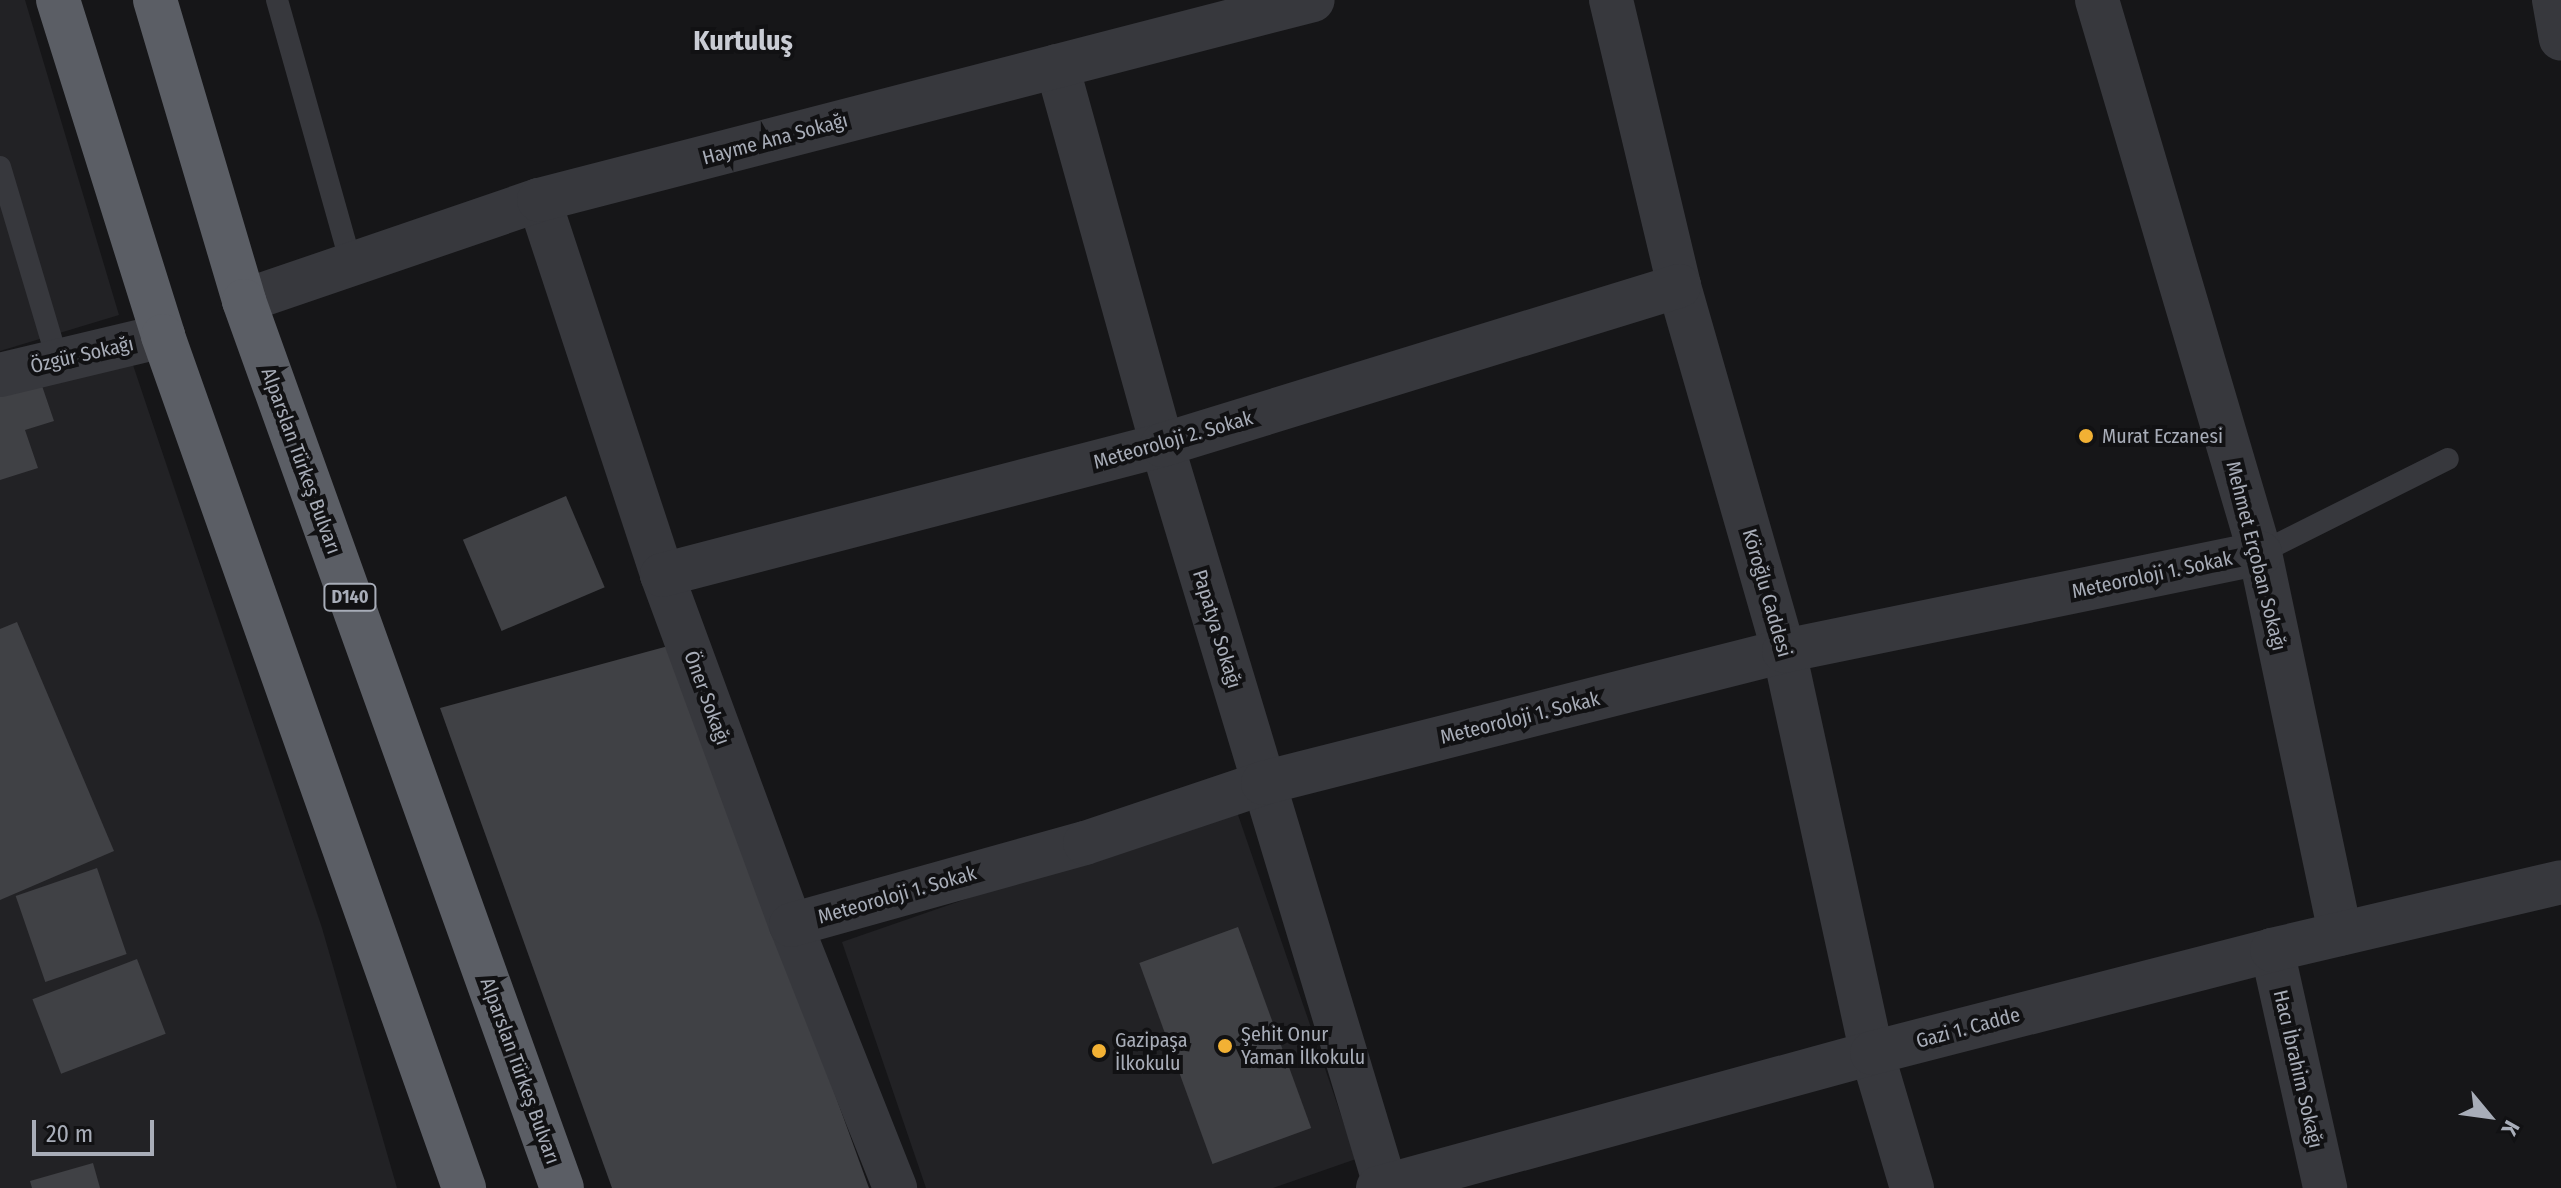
<!DOCTYPE html>
<meta charset="utf-8">
<style>
body{margin:0}
#map{position:relative;width:2561px;height:1188px;overflow:hidden;background:#161618;font-family:"Fira Sans Condensed",sans-serif}
div>[style]{position:absolute}
.built>*{inset:0;background:#222225}
.building>*{inset:0;background:#404145;transform-origin:0 0}
.service>*{height:22px;margin:-11px;padding:0 11px;transform-origin:11px;border-radius:11px;background:#37383d}
.minor>*{height:44px;margin:-22px;padding:0 22px;transform-origin:22px;border-radius:22px;background:#37383d}
.tertiary>*{height:44px;margin:-22px;padding:0 22px;transform-origin:22px;border-radius:22px;background:#37383d}
.trunk>*{height:44px;margin:-22px;padding:0 22px;transform-origin:22px;border-radius:22px;background:#5b5e65}
.dots>*{width:22px;height:22px;translate:-50% -50%;box-sizing:border-box;border:4px solid #111113;border-radius:50%}
span{translate:-50% -50%;white-space:nowrap;text-align:center;line-height:1.15;-webkit-text-stroke:8px #111113;paint-order:stroke}
.shield-label span{padding:2px 6px;background:#111113;border:2px solid;border-radius:6px;-webkit-text-stroke-width:0}
.shield-label{font-size:18px;color:#a8adb8;font-weight:700}
.street-label{font-size:20px;color:#a8adb8}
.poi-label{font-size:20px;color:#a8adb8}
.left{translate:0 -50%;text-align:left}
.district-label{font-size:28px;color:#c9ccd4;font-weight:700}
.north{position:absolute;left:2449px;top:1076px;width:80px;height:80px;-webkit-text-stroke:6px #111113;paint-order:stroke;rotate:119deg;font-size:22px;font-weight:700;line-height:32px;text-align:center;color:#a8adb8}
.north::after{content:'';display:block;margin:auto;width:28px;height:36px;background:#a8adb8;clip-path:polygon(50% 0,100% 100%,50% 72%,0 100%)}
.scale{position:absolute;left:32px;top:1120px;width:122px;height:36px;box-sizing:border-box;border:4px solid #a8adb8;border-top:0;padding-left:10px;font-size:24px;line-height:28px;white-space:nowrap;color:#a8adb8;-webkit-text-stroke:6px #111113;paint-order:stroke}
</style>
<div id="map">
<div class="built">
<div style="clip-path:polygon(0 0,25px 0,119px 315px,0 351px)"></div>
<div style="clip-path:polygon(133px 365px,322px 928px,397px 1188px,0 1188px,0 382px)"></div>
<div style="clip-path:polygon(1235px 806px,1356px 1159px,1273px 1188px,926px 1188px,842px 942px)"></div>
</div>
<div class="building">
<div style="clip-path:polygon(38px 374px,54px 421px,25px 430px,38px 468px,0 480px,0 387px)"></div>
<div style="left:566px;top:496px;width:99px;height:112px;rotate:67deg"></div>
<div style="clip-path:polygon(17px 622px,114px 851px,0 900px,0 629px)"></div>
<div style="clip-path:polygon(672px 645px,869px 1188px,612px 1188px,440px 708px)"></div>
<div style="left:97px;top:868px;width:91px;height:86px;rotate:71deg"></div>
<div style="left:1238px;top:927px;width:214px;height:105px;rotate:70deg"></div>
<div style="left:137px;top:959px;width:80px;height:112px;rotate:69deg"></div>
<div style="clip-path:polygon(93px 1163px,100px 1188px,32px 1188px,30px 1181px)"></div>
</div>
<div class="service">
<div style="left:277px;top:0;width:274px;rotate:74.3deg"></div>
<div style="left:0;top:167px;width:202px;rotate:73.4deg"></div>
<div style="left:2260px;top:553px;width:210px;rotate:-26.6deg"></div>
</div>
<div class="minor">
<div style="left:1611px;top:0;width:294px;rotate:76.6deg"></div>
<div style="left:1679px;top:286px;width:380px;rotate:74deg"></div>
<div style="left:1784px;top:651px;width:412px;rotate:77.7deg"></div>
<div style="left:1872px;top:1053px;width:141px;rotate:73.5deg"></div>
<div style="left:2097px;top:0;width:577px;rotate:73.58deg"></div>
<div style="left:2260px;top:553px;width:389px;rotate:78.1deg"></div>
<div style="left:1057px;top:66px;width:393px;rotate:74.5deg"></div>
<div style="left:1162px;top:445px;width:776px;rotate:73.22deg"></div>
<div style="left:539px;top:200px;width:395px;rotate:71.8deg"></div>
<div style="left:662px;top:575px;width:373px;rotate:69.8deg"></div>
<div style="left:791px;top:925px;width:283px;rotate:68.4deg"></div>
<div style="left:244px;top:301px;width:312px;rotate:-18.9deg"></div>
<div style="left:539px;top:200px;width:799px;rotate:-14.49deg"></div>
<div style="left:0;top:375px;width:168px;rotate:-13.5deg"></div>
<div style="left:662px;top:575px;width:517px;rotate:-14.57deg"></div>
<div style="left:1162px;top:445px;width:541px;rotate:-17.09deg"></div>
<div style="left:791px;top:925px;width:305px;rotate:-15.6deg"></div>
<div style="left:1085px;top:843px;width:188px;rotate:-18.6deg"></div>
<div style="left:1263px;top:783px;width:537px;rotate:-14.22deg"></div>
<div style="left:1784px;top:651px;width:486px;rotate:-11.6deg"></div>
<div style="left:2272px;top:950px;width:244px;rotate:77.4deg"></div>
<div style="left:1378px;top:1188px;width:512px;rotate:-15.28deg"></div>
<div style="left:1872px;top:1053px;width:413px;rotate:-14.4deg"></div>
<div style="left:2272px;top:950px;width:297px;rotate:-13.2deg"></div>
</div>
<div class="tertiary">
<div style="left:2554px;top:0;width:39px;rotate:80deg"></div>
</div>
<div class="trunk">
<div style="left:58px;top:0;width:352px;rotate:72.6deg"></div>
<div style="left:163px;top:336px;width:904px;rotate:70.54deg"></div>
<div style="left:155px;top:0;width:314px;rotate:73.5deg"></div>
<div style="left:244px;top:301px;width:942px;rotate:70.28deg"></div>
</div>
<div class="dots">
<div style="left:2086px;top:436px;background:#f2b134"></div>
<div style="left:1225px;top:1046px;background:#f2b134"></div>
<div style="left:1099px;top:1051px;background:#f2b134"></div>
</div>
<div class="shield-label">
<span style="left:350px;top:597px">D140</span>
</div>
<div class="street-label">
<span style="left:775px;top:139px;rotate:-15deg">Hayme Ana Sokağı</span>
<span style="left:82px;top:355px;rotate:-13deg">Özgür Sokağı</span>
<span style="left:1173px;top:440px;rotate:-16deg">Meteoroloji 2. Sokak</span>
<span style="left:301px;top:461px;rotate:70deg">Alparslan Türkeş Bulvarı</span>
<span style="left:2256px;top:556px;rotate:76deg">Mehmet Erçoban Sokağı</span>
<span style="left:2152px;top:575px;rotate:-12deg">Meteoroloji 1. Sokak</span>
<span style="left:1767px;top:593px;rotate:74deg">Köroğlu Caddesi</span>
<span style="left:1217px;top:629px;rotate:73deg">Papatya Sokağı</span>
<span style="left:707px;top:698px;rotate:70deg">Öner Sokağı</span>
<span style="left:1520px;top:718px;rotate:-14deg">Meteoroloji 1. Sokak</span>
<span style="left:897px;top:895px;rotate:-16deg">Meteoroloji 1. Sokak</span>
<span style="left:1968px;top:1028px;rotate:-15deg">Gazi 1. Cadde</span>
<span style="left:2298px;top:1069px;rotate:77deg">Hacı İbrahim Sokağı</span>
<span style="left:520px;top:1071px;rotate:70deg">Alparslan Türkeş Bulvarı</span>
</div>
<div class="poi-label">
<span class="left" style="left:2102px;top:436px">Murat Eczanesi</span>
<span class="left" style="left:1241px;top:1046px">Şehit Onur<br>Yaman İlkokulu</span>
<span class="left" style="left:1115px;top:1052px">Gazipaşa<br>İlkokulu</span>
</div>
<div class="district-label">
<span style="left:743px;top:41px">Kurtuluş</span>
</div>
<div class="north">K</div>
<div class="scale">20 m</div>
</div>
